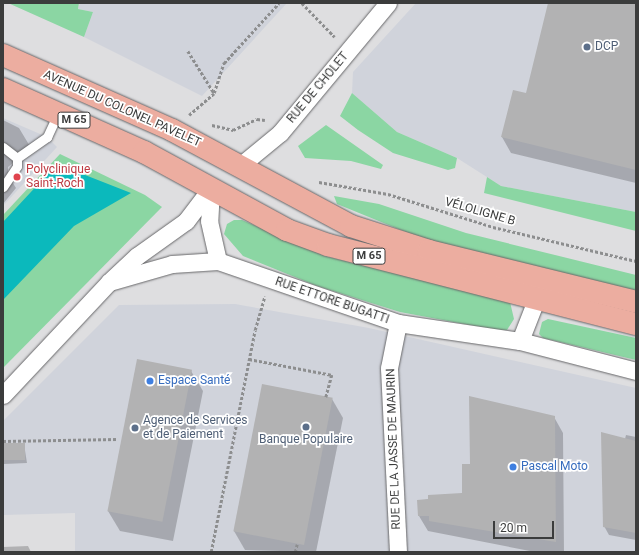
<!DOCTYPE html>
<meta charset="utf-8">
<style>
body{margin:0}
#map{position:relative;width:639px;height:555px;overflow:hidden;background:#dedee0;font-family:Roboto,sans-serif}
div>[style]{position:absolute}
.built>*{inset:0;background:#d0d3db}
.green>*{inset:0;background:#8bd6a3}
.water>*{inset:0;background:#0bb9bc}
.shadow>*{inset:0;background:#0003}
.building>*{inset:0;background:#b2b2b3;transform-origin:0 0}
.path>*{height:2.5px;margin-top:-1.25px;transform-origin:0;background:repeating-linear-gradient(90deg,#8d8e8f 0 3px,transparent 0 5px)}
.roads{filter:drop-shadow(0 0 1px #676769) drop-shadow(0 0 1px #676769)}
.service>*{height:9px;margin:-4.5px;padding:0 4.5px;transform-origin:4.5px;border-radius:4.5px;background:#fff}
.minor>*{height:17px;margin:-8.5px;padding:0 8.5px;transform-origin:8.5px;border-radius:8.5px;background:#fff}
.primary>*{height:22px;margin:-11px;padding:0 11px;transform-origin:11px;border-radius:11px;background:#ecada0}
.dots>*{width:11px;height:11px;translate:-50% -50%;box-sizing:border-box;border:2px solid #fff;border-radius:50%}
span{translate:-50% -50%;white-space:nowrap;text-align:center;line-height:1.15;-webkit-text-stroke:3.5px #fff;paint-order:stroke}
.shield-label span{padding:1px 3px;background:#fff;border:1px solid;border-radius:3px;-webkit-text-stroke-width:0}
.shield-label{font-size:11px;color:#3b3c3c;font-weight:700}
.service-label{font-size:12px;color:#4e5e75}
.left{translate:0 -50%;text-align:left}
.street-label{font-size:12px;color:#3b3c3c}
.health-label{font-size:12px;color:#be3a42}
.shop-label{font-size:12px;color:#366cbe}
.frame{position:absolute;inset:0;border:4px solid #3b3c3c;pointer-events:none}
.scale{position:absolute;left:493px;top:521px;width:61px;height:18px;box-sizing:border-box;border:2px solid #3b3c3c;border-top:0;padding-left:5px;font-size:12px;line-height:14px;white-space:nowrap;color:#3b3c3c;-webkit-text-stroke:3px #fff;paint-order:stroke}
</style>
<div id="map">
<div class="built">
<div style="clip-path:polygon(80px 3px,287px 3px,202px 96px,84px 37px,93px 12px,78px 9px)"></div>
<div style="clip-path:polygon(416px 3px,636px 3px,636px 212px,501px 186px,457px 158px,397px 132px,352px 93px,353px 72px)"></div>
<div style="clip-path:polygon(3px 118px,47px 137px,57px 147px,3px 206px)"></div>
<div style="clip-path:polygon(235px 304px,369px 328px,636px 388px,636px 552px,75px 552px,75px 513px,3px 515px,3px 421px,119px 305px)"></div>
</div>
<div class="green">
<div style="clip-path:polygon(8px 3px,79px 3px,78px 9px,93px 12px,84px 37px)"></div>
<div style="clip-path:polygon(352px 93px,397px 132px,457px 158px,455px 168px,448px 170px,393px 153px,358px 130px,340px 116px)"></div>
<div style="clip-path:polygon(326px 125px,383px 165px,381px 169px,351px 161px,305px 158px,298px 146px)"></div>
<div style="clip-path:polygon(60px 154px,145px 195px,162px 207px,3px 368px,3px 215px)"></div>
<div style="clip-path:polygon(487px 177px,501px 186px,636px 212px,636px 231px,484px 193px)"></div>
<div style="clip-path:polygon(334px 196px,379px 204px,466px 233px,636px 275px,636px 293px,418px 237px,337px 204px)"></div>
<div style="clip-path:polygon(234px 220px,242px 220px,325px 256px,510px 302px,514px 319px,507px 330px,496px 330px,400px 312px,317px 286px,243px 256px,224px 234px,227px 224px)"></div>
<div style="clip-path:polygon(548px 319px,636px 338px,636px 360px,543px 338px,539px 334px,542px 322px)"></div>
</div>
<div class="water">
<div style="clip-path:polygon(57px 164px,131px 193px,74px 226px,3px 300px,3px 222px)"></div>
</div>
<div class="shadow">
<div style="clip-path:polygon(549px 3px,636px 3px,636px 183px,511px 153px,502px 137px,527px 95px)"></div>
<div style="clip-path:polygon(3px 120px,19px 128px,31px 148px,8px 167px,8px 175px,16px 188px,3px 204px)"></div>
<div style="clip-path:polygon(191px 371px,203px 391px,173px 541px,120px 531px,108px 511px)"></div>
<div style="clip-path:polygon(332px 399px,343px 418px,316px 552px,245px 550px,234px 531px)"></div>
<div style="clip-path:polygon(554px 417px,563px 433px,564px 552px,535px 552px,428px 531px,419px 516px,418px 501px,463px 494px,471px 465px)"></div>
<div style="clip-path:polygon(626px 435px,636px 437px,636px 540px,609px 535px,604px 526px)"></div>
<div style="clip-path:polygon(3px 444px,24px 444px,27px 463px,4px 464px)"></div>
<div style="clip-path:polygon(28px 546px,31px 552px,3px 552px,3px 547px)"></div>
</div>
<div class="building">
<div style="clip-path:polygon(548px 3px,636px 3px,636px 170px,501px 137px,513px 90px,526px 93px)"></div>
<div style="left:137px;top:359px;width:56px;height:155px;rotate:11deg"></div>
<div style="left:262px;top:384px;width:72px;height:150px;rotate:11deg"></div>
<div style="clip-path:polygon(469px 396px,555px 416px,556px 542px,429px 521px,429px 516px,418px 516px,417px 500px,428px 499px,428px 495px,462px 493px,462px 464px,470px 464px)"></div>
<div style="clip-path:polygon(601px 432px,636px 441px,636px 533px,603px 527px)"></div>
<div style="left:3px;top:443px;width:22px;height:17px"></div>
</div>
<div class="path">
<div style="left:302px;top:3px;width:47px;rotate:45.9deg"></div>
<div style="left:188px;top:51px;width:49px;rotate:58.2deg"></div>
<div style="left:189px;top:115px;width:33px;rotate:-41deg"></div>
<div style="left:214px;top:93px;width:32px;rotate:-72deg"></div>
<div style="left:224px;top:63px;width:81px;rotate:-47.5deg"></div>
<div style="left:212px;top:125px;width:22px;rotate:13deg"></div>
<div style="left:233px;top:130px;width:26px;rotate:-25deg"></div>
<div style="left:257px;top:119px;width:8px;rotate:7deg"></div>
<div style="left:319px;top:182px;width:70px;rotate:9.9deg"></div>
<div style="left:388px;top:194px;width:110px;rotate:17.4deg"></div>
<div style="left:493px;top:227px;width:147px;rotate:13.4deg"></div>
<div style="left:249px;top:359px;width:85px;rotate:10.9deg"></div>
<div style="left:332px;top:375px;width:23px;rotate:105deg"></div>
<div style="left:3px;top:441px;width:115px;rotate:-1deg"></div>
<div style="left:211px;top:552px;width:226px;rotate:-78.8deg"></div>
<div style="left:255px;top:330px;width:35px;rotate:-74deg"></div>
<div style="left:295px;top:552px;width:8px;rotate:-76deg"></div>
</div>
<div class="roads">
<div class="service">
<div style="left:3px;top:147px;width:18px;rotate:38deg"></div>
<div style="left:17px;top:158px;width:37px;rotate:-35deg"></div>
<div style="left:47px;top:137px;width:26px;rotate:-65deg"></div>
<div style="left:3px;top:187px;width:25px;rotate:-56deg"></div>
<div style="left:17px;top:166px;width:8px;rotate:-90deg"></div>
</div>
<div class="minor">
<div style="left:241px;top:165px;width:50px;rotate:-39.4deg"></div>
<div style="left:280px;top:133px;width:169px;rotate:-50.3deg"></div>
<div style="left:211px;top:188px;width:33px;rotate:93deg"></div>
<div style="left:209px;top:221px;width:41px;rotate:77.3deg"></div>
<div style="left:109px;top:282px;width:66px;rotate:-15.9deg"></div>
<div style="left:172px;top:264px;width:46px;rotate:-3.7deg"></div>
<div style="left:218px;top:261px;width:190px;rotate:19deg"></div>
<div style="left:398px;top:323px;width:123px;rotate:8.4deg"></div>
<div style="left:520px;top:341px;width:120px;rotate:14.5deg"></div>
<div style="left:398px;top:323px;width:46px;rotate:101.3deg"></div>
<div style="left:389px;top:368px;width:184px;rotate:87.2deg"></div>
<div style="left:520px;top:341px;width:44px;rotate:-68.7deg"></div>
<div style="left:3px;top:395px;width:155px;rotate:-46.8deg"></div>
<div style="left:109px;top:282px;width:38px;rotate:-43deg"></div>
<div style="left:137px;top:256px;width:60px;rotate:-35.5deg"></div>
<div style="left:186px;top:221px;width:41px;rotate:-52.9deg"></div>
</div>
<div class="primary">
<div style="left:3px;top:55px;width:185px;rotate:23.9deg"></div>
<div style="left:172px;top:130px;width:203px;rotate:28.2deg"></div>
<div style="left:351px;top:226px;width:82px;rotate:17.8deg"></div>
<div style="left:429px;top:251px;width:213px;rotate:13.8deg"></div>
<div style="left:3px;top:89px;width:154px;rotate:24.1deg"></div>
<div style="left:144px;top:152px;width:163px;rotate:28.6deg"></div>
<div style="left:287px;top:230px;width:44px;rotate:20.1deg"></div>
<div style="left:328px;top:245px;width:318px;rotate:14.4deg"></div>
</div>
</div>
<div class="dots">
<div style="left:587px;top:47px;background:#5c6f8a"></div>
<div style="left:17px;top:177px;background:#e0444e"></div>
<div style="left:150px;top:381px;background:#3f7fe0"></div>
<div style="left:306px;top:427px;background:#5c6f8a"></div>
<div style="left:135px;top:428px;background:#5c6f8a"></div>
<div style="left:513px;top:467px;background:#3f7fe0"></div>
</div>
<div class="shield-label">
<span style="left:74px;top:120px">M 65</span>
<span style="left:369px;top:256px">M 65</span>
</div>
<div class="service-label">
<span class="left" style="left:595px;top:47px">DCP</span>
<span class="left" style="left:143px;top:428px">Agence de Services<br>et de Paiement</span>
<span style="left:306px;top:440px">Banque Populaire</span>
</div>
<div class="street-label">
<span style="left:318px;top:88px;rotate:-50deg">RUE DE CHOLET</span>
<span style="left:122px;top:109px;rotate:24deg">AVENUE DU COLONEL PAVELET</span>
<span style="left:480px;top:212px;rotate:16deg">VÉLOLIGNE B</span>
<span style="left:332px;top:301px;rotate:19deg">RUE ETTORE BUGATTI</span>
<span style="left:394px;top:449px;rotate:-92deg">RUE DE LA JASSE DE MAURIN</span>
</div>
<div class="health-label">
<span class="left" style="left:26px;top:177px">Polyclinique<br>Saint-Roch</span>
</div>
<div class="shop-label">
<span class="left" style="left:158px;top:381px">Espace Santé</span>
<span class="left" style="left:521px;top:467px">Pascal Moto</span>
</div>
<div class="frame"></div>
<div class="scale">20 m</div>
</div>
